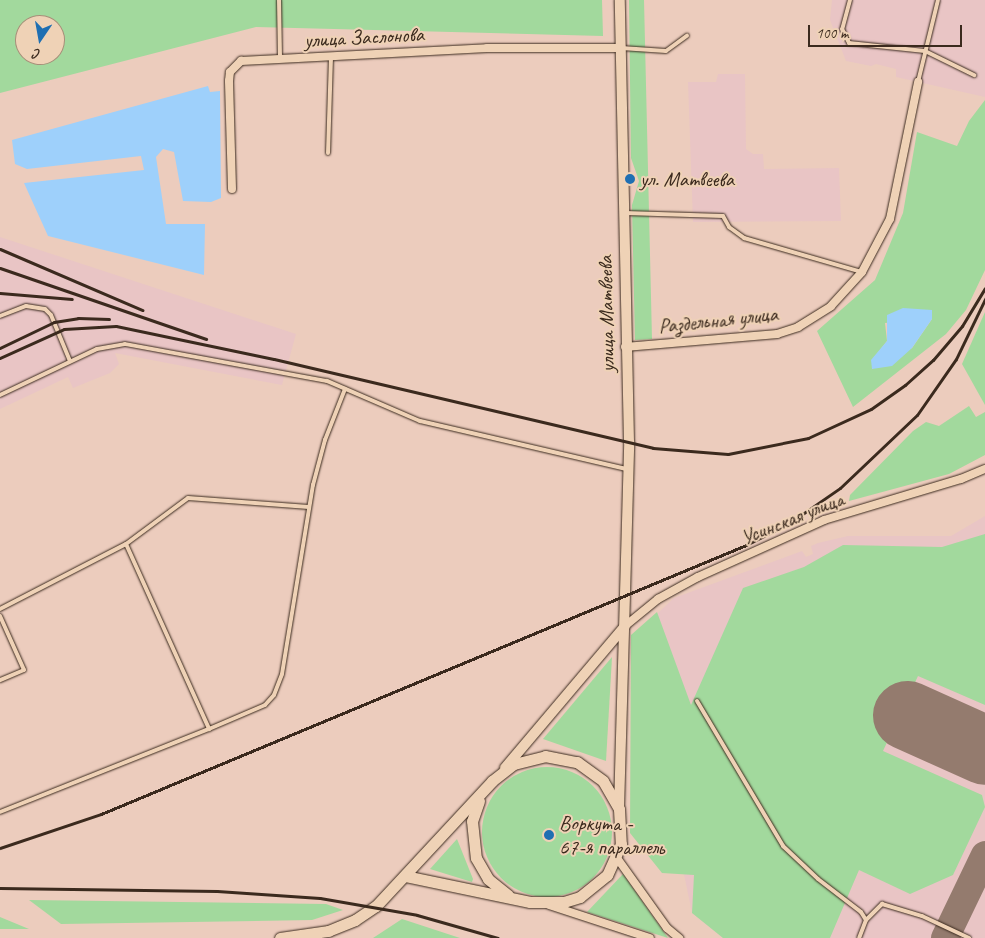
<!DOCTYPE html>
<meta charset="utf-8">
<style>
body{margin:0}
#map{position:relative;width:985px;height:938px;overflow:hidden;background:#ecccbd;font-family:Caveat,sans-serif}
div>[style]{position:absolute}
.built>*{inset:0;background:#e9c5c5}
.green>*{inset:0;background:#a2d99d}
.round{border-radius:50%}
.water>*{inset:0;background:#9ed0fb}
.taxiway>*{height:28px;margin:-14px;padding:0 14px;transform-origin:14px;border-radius:14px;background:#947b6e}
.runway>*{height:69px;margin:-34.5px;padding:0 34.5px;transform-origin:34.5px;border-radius:34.5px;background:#947b6e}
.roads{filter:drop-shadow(0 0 1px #3b2a1e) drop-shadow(0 0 1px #3b2a1e)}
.service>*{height:4px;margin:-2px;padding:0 2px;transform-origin:2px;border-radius:2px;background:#efd2b6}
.minor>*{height:8px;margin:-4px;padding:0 4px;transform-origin:4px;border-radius:4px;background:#efd2b6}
.tertiary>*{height:10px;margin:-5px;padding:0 5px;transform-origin:5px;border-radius:5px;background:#efd2b6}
.secondary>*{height:11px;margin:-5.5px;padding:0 5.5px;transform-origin:5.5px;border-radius:5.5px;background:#efd2b6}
.rail>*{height:3px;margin:-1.5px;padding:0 1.5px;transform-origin:1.5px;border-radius:1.5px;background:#3b2a1e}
.dots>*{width:14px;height:14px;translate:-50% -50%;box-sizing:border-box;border:2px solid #efd2b6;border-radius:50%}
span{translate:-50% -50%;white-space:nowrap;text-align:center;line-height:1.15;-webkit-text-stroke:4px #efd2b6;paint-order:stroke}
.street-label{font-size:21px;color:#3b2a1e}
.poi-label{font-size:21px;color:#3b2a1e}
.left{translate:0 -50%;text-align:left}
.north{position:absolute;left:15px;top:15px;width:50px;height:50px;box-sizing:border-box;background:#efd2b6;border:1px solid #a78f79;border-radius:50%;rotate:192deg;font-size:14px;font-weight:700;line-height:20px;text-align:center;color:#3b2a1e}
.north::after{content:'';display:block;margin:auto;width:18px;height:22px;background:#1f6fb2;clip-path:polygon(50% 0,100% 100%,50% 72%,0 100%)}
.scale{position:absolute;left:808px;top:25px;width:154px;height:22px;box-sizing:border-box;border:2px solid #3b2a1e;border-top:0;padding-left:6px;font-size:15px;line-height:18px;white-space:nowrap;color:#3b2a1e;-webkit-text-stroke:4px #efd2b6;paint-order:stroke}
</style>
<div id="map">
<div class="built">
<div style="clip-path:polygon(832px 0,985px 0,985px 97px,896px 77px,896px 69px,876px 64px,871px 66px,846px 61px,830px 20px)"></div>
<div style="clip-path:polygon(718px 74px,745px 74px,746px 149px,753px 154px,763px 154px,764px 169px,839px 168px,841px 221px,693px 222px,688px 82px,716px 82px)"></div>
<div style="clip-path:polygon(0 237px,296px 334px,282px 385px,115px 353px,119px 364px,110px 373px,73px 388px,68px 377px,0 409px)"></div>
<div style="clip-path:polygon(985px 516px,985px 938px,723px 938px,692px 913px,667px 792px,644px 638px,658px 613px,674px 598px,802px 551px,806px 557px,813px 554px,811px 546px,818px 543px,848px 536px,951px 536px)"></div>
</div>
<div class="green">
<div style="clip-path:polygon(evenodd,0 0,602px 0,603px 36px,256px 27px,0 93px,0 0,25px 25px,55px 25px,55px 55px,25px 55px,25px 25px)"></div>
<div style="clip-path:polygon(629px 0,644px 0,652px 339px,635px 340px,632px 205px,639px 181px,631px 158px)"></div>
<div style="clip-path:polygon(evenodd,985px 100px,985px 270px,966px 310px,946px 334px,853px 407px,817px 331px,875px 280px,903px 213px,917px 132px,957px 146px,969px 121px,985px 100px,932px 319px,912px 348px,872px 369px,872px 360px,887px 341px,885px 323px,932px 319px)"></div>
<div style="clip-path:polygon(985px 312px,985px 405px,962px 364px)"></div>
<div style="clip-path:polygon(969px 406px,976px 417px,985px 412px,985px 455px,949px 474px,849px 501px,850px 495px,913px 431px,926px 422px,939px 426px)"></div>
<div style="clip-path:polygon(985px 534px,985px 705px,918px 676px,883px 751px,982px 795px,985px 807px,953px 875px,910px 894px,859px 870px,830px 938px,723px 938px,692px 913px,694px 875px,662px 873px,630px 833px,631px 635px,657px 612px,691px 705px,743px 588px,804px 567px,843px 545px,942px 547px)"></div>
<div style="clip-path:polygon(612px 657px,606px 761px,543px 739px)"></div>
<div class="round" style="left:482px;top:767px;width:130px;height:130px"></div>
<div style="clip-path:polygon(457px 839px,473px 879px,472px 882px,430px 869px)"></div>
<div style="clip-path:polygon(623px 874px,668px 938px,587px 912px)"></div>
<div style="clip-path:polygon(29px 900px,326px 904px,343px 910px,312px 920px,61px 924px)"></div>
<div style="clip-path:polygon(0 917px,29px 929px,0 929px)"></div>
<div style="clip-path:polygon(402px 919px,460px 938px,373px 938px)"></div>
</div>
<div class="water">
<div style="clip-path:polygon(208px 86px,210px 92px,220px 91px,221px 198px,211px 202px,183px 201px,174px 152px,163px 149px,156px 157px,166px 224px,205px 224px,204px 275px,48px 236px,24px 183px,144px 170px,141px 156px,27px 169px,15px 164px,12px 140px)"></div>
<div style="clip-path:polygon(903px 308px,932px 310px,932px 319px,912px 348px,892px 366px,872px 369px,871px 360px,887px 341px,887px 315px)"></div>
</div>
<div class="taxiway">
<div style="left:945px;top:938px;width:92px;rotate:-64.3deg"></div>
</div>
<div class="runway">
<div style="left:907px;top:715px;width:85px;rotate:24.2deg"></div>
</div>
<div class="roads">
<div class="service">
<div style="left:279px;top:0;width:58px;rotate:89deg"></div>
<div style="left:850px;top:0;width:30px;rotate:105deg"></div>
<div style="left:842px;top:29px;width:16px;rotate:63deg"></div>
<div style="left:849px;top:43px;width:76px;rotate:6deg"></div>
<div style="left:925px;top:51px;width:55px;rotate:26.1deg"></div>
<div style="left:621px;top:48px;width:45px;rotate:3.8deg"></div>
<div style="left:666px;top:51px;width:26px;rotate:-36deg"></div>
<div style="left:918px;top:82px;width:84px;rotate:-76.3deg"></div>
<div style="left:328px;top:153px;width:97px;rotate:-88.2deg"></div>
<div style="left:625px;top:213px;width:98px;rotate:1.8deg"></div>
<div style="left:723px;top:216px;width:13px;rotate:61deg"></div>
<div style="left:729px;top:227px;width:19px;rotate:36deg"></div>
<div style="left:744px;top:238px;width:123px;rotate:16.1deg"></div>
<div style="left:0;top:316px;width:28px;rotate:-21deg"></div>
<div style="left:26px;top:306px;width:19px;rotate:9deg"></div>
<div style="left:45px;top:309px;width:8px;rotate:45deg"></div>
<div style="left:51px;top:315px;width:50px;rotate:67.6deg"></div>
<div style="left:0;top:395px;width:107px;rotate:-25.4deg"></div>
<div style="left:97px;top:349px;width:28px;rotate:-10deg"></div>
<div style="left:125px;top:344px;width:205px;rotate:10.4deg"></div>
<div style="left:327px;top:381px;width:101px;rotate:23.3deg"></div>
<div style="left:420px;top:421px;width:212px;rotate:13.1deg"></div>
<div style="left:126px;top:544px;width:77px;rotate:-36.6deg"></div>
<div style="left:188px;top:498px;width:121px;rotate:4.3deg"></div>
<div style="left:0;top:609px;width:142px;rotate:-27.3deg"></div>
<div style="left:126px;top:544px;width:203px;rotate:65.8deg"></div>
<div style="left:209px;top:729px;width:61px;rotate:-23.2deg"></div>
<div style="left:265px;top:705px;width:13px;rotate:-48deg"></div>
<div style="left:274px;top:695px;width:22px;rotate:-69deg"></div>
<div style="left:282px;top:674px;width:192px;rotate:-80.7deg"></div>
<div style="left:313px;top:485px;width:47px;rotate:-75.1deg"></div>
<div style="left:325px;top:440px;width:55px;rotate:-68.6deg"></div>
<div style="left:0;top:616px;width:59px;rotate:66deg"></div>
<div style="left:24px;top:670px;width:26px;rotate:157deg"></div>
<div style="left:697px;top:701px;width:169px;rotate:59.3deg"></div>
<div style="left:783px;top:846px;width:48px;rotate:43.3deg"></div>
<div style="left:818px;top:879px;width:54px;rotate:37.5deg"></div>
<div style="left:861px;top:912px;width:9px;rotate:58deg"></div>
<div style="left:866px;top:920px;width:19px;rotate:111deg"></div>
<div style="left:0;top:812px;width:225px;rotate:-21.7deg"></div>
<div style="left:866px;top:920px;width:23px;rotate:-45deg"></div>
<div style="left:882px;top:904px;width:42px;rotate:16.7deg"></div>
<div style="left:922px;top:916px;width:52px;rotate:25.1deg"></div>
</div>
<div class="minor">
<div style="left:232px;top:189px;width:108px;rotate:-91.6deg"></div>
<div style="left:229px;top:81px;width:9px;rotate:-84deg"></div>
<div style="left:230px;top:72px;width:16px;rotate:-45deg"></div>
<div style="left:241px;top:61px;width:246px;rotate:-3deg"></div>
<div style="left:487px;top:48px;width:134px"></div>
<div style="left:625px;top:347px;width:153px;rotate:-4.9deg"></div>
<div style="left:777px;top:334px;width:22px;rotate:-18deg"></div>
<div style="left:798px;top:327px;width:39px;rotate:-32deg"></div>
<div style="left:831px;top:306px;width:46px;rotate:-47.6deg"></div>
<div style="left:862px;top:272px;width:60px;rotate:-62.2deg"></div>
<div style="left:890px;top:219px;width:140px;rotate:-78.4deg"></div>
<div style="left:625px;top:626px;width:43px;rotate:-39.3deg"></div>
<div style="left:658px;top:599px;width:46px;rotate:-28.8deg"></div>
<div style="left:698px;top:577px;width:138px;rotate:-24.3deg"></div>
<div style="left:824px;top:520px;width:143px;rotate:-16.7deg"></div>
<div style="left:961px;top:479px;width:26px;rotate:-23deg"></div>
<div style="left:617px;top:858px;width:86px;rotate:54.5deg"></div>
<div style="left:667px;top:928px;width:16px;rotate:40deg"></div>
<div style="left:549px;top:905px;width:106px;rotate:18.1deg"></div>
</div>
<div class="tertiary">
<div style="left:505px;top:768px;width:186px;rotate:-49.8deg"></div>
<div style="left:619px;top:809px;width:367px;rotate:-88.4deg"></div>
<div style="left:629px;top:442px;width:442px;rotate:-91.2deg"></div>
</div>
<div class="secondary">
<div style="left:479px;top:801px;width:21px;rotate:109deg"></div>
<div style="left:472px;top:821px;width:37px;rotate:84deg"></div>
<div style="left:476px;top:858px;width:24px;rotate:60deg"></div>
<div style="left:488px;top:879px;width:26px;rotate:39deg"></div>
<div style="left:280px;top:938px;width:49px;rotate:-8.3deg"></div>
<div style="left:328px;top:931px;width:29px;rotate:-22deg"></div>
<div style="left:355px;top:920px;width:25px;rotate:-34deg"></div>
<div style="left:376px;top:906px;width:171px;rotate:-47.1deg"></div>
<div style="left:492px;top:781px;width:28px;rotate:-38deg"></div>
<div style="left:514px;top:764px;width:32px;rotate:-14deg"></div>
<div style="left:545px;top:756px;width:33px;rotate:11deg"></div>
<div style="left:577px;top:762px;width:32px;rotate:36deg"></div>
<div style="left:603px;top:781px;width:32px;rotate:60deg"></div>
<div style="left:619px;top:809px;width:35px;rotate:87deg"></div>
<div style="left:621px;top:844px;width:34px;rotate:114deg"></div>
<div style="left:607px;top:875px;width:35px;rotate:141deg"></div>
<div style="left:580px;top:897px;width:17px;rotate:163deg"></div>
<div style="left:564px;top:902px;width:34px;rotate:180deg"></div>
<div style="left:530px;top:902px;width:127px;rotate:-168.2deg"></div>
</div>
</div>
<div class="rail">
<div style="left:0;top:249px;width:155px;rotate:23.2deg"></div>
<div style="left:0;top:268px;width:218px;rotate:19deg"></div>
<div style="left:0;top:293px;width:72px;rotate:4.8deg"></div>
<div style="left:0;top:348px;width:60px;rotate:-25.7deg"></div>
<div style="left:54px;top:322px;width:24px;rotate:-9deg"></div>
<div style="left:78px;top:318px;width:31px;rotate:2deg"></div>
<div style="left:0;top:358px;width:70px;rotate:-24.4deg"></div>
<div style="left:64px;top:329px;width:52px;rotate:-3.3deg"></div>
<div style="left:116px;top:326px;width:161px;rotate:11.8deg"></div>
<div style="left:274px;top:359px;width:389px;rotate:13.2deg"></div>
<div style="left:653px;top:448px;width:75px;rotate:4.6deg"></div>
<div style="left:728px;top:454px;width:82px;rotate:-11.3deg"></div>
<div style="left:808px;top:438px;width:69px;rotate:-24.7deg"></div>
<div style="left:871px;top:409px;width:42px;rotate:-35.2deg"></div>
<div style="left:905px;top:385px;width:38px;rotate:-42deg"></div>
<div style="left:933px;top:360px;width:45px;rotate:-49.5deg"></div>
<div style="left:962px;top:326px;width:44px;rotate:-58.8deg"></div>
<div style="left:0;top:848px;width:107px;rotate:-18.6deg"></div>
<div style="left:101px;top:814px;width:699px;rotate:-22.64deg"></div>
<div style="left:746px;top:545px;width:47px;rotate:-26.6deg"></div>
<div style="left:788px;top:524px;width:63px;rotate:-34.7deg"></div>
<div style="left:840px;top:488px;width:106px;rotate:-43.5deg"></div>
<div style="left:917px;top:415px;width:68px;rotate:-55.1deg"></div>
<div style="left:956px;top:359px;width:67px;rotate:-64.2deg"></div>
<div style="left:0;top:888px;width:217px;rotate:0.8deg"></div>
<div style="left:217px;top:891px;width:103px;rotate:3.9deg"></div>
<div style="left:320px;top:898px;width:98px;rotate:9.9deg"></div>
<div style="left:417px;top:915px;width:84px;rotate:15.9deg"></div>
</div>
<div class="dots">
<div style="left:630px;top:179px;background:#1f6fb2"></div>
<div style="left:549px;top:835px;background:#1f6fb2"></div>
</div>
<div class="street-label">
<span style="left:364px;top:37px;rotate:-3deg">улица Заслонова</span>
<span style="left:606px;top:314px;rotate:-91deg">улица Матвеева</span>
<span style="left:718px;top:320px;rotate:-6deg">Раздельная улица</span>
<span style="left:792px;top:518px;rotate:-22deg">Усинская улица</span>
</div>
<div class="poi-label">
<span class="left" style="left:640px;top:179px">ул. Матвеева</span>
<span class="left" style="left:559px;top:835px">Воркута -<br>67-я параллель</span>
</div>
<div class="north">С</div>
<div class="scale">100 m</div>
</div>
